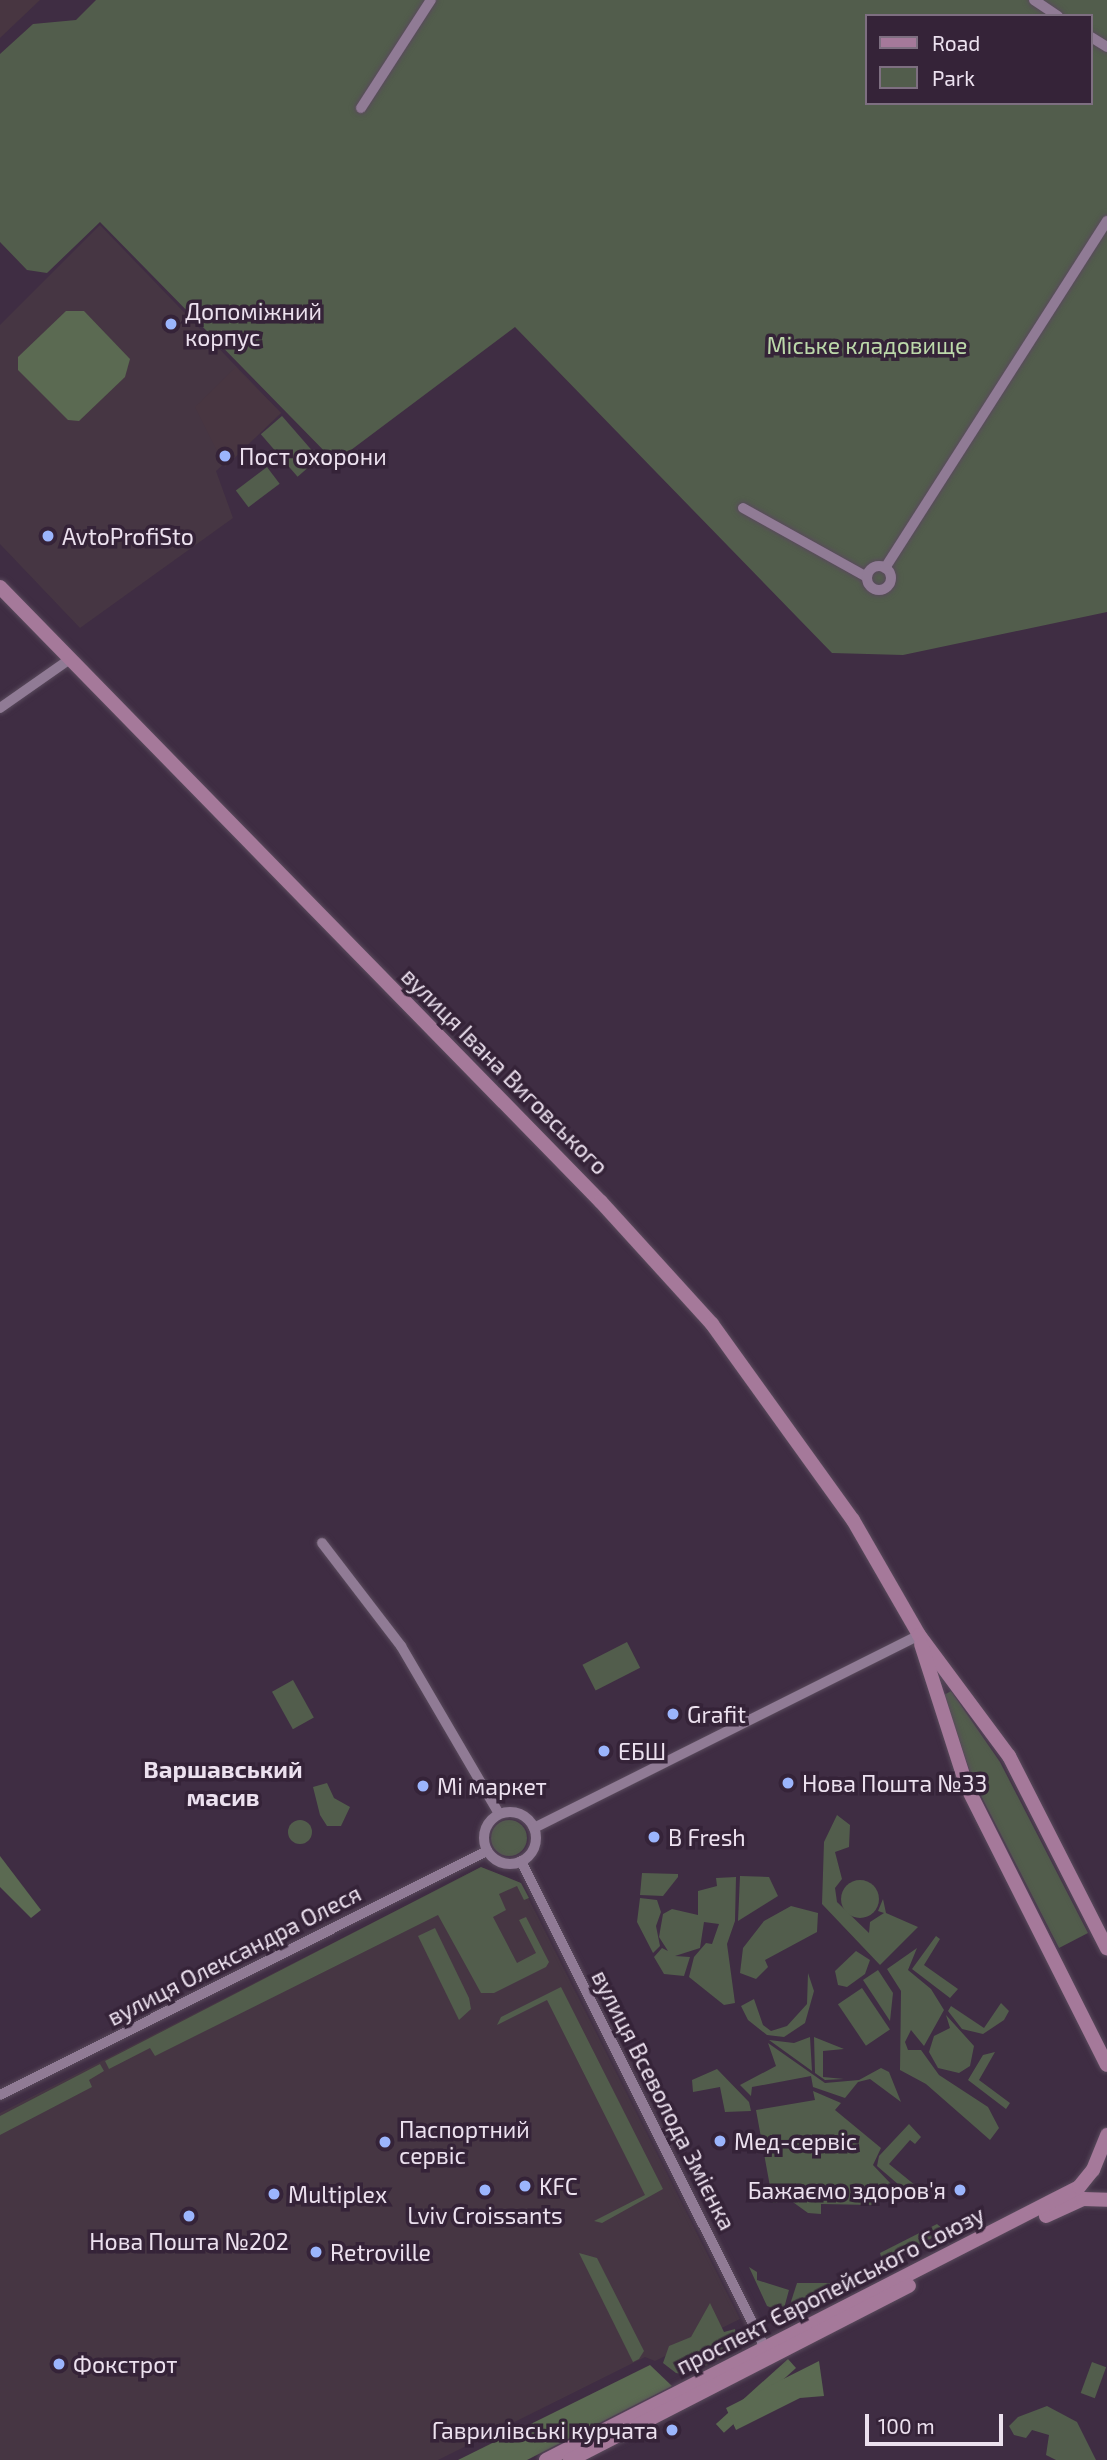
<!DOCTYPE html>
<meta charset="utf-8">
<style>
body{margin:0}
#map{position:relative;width:1107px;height:2460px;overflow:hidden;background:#3f2d43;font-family:"Exo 2",sans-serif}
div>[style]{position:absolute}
.commercial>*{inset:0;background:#463643}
.industrial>*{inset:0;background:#483641}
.green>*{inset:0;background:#525d4c;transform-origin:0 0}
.round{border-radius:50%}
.forest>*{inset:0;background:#5b6a52;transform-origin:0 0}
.roads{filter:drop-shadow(0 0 2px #594a5c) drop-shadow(0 0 2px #594a5c)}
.minor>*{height:10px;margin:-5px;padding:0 5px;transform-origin:5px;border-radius:5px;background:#907b95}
.minor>.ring{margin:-5px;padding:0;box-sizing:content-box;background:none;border:10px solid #907b95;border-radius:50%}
.secondary>*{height:14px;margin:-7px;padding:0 7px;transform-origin:7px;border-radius:7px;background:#a5799a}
.dots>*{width:19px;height:19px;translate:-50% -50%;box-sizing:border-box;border:4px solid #352338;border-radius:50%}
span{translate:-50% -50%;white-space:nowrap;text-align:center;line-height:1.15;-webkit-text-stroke:7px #352338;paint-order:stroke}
.poi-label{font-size:23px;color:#ece1ef}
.left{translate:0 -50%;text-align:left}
.right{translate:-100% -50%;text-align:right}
.park-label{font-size:23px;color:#bcd9aa}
.street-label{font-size:23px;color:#ece1ef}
.neighbourhood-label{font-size:24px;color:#ece1ef;font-weight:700}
.legend{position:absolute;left:865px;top:14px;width:228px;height:91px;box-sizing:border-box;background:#352338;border:2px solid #7e6f81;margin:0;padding:9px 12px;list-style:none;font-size:21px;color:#ece1ef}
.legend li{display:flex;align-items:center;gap:14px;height:35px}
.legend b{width:35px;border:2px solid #7e6f81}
.scale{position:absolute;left:865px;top:2414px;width:138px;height:32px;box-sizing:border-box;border:4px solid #ece1ef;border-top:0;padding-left:9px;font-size:21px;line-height:24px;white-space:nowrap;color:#ece1ef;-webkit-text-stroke:5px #352338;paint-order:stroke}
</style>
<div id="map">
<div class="commercial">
<div style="clip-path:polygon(100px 225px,281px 413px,216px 471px,233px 518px,80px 628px,0 544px,0 325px)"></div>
<div style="clip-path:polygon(481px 1867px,521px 1883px,740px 2319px,655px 2361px,645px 2357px,438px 2460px,0 2460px,0 2113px)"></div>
</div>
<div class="industrial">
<div style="clip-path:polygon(0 0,40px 0,0 38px)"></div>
<div style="clip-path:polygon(236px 367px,281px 413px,225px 467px,195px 407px)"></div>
</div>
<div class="green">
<div style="clip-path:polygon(evenodd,96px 0,1107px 0,1107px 612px,903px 655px,832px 653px,515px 327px,335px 462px,100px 222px,47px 273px,27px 270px,0 242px,0 54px,33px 24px,76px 20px,96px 0,867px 16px,1091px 16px,1091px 103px,867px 103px,867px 16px)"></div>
<div style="left:282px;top:416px;width:56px;height:28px;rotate:49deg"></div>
<div style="left:267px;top:467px;width:21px;height:39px;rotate:53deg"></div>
<div style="left:627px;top:1642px;width:29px;height:50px;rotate:63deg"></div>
<div style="left:293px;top:1680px;width:43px;height:24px;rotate:61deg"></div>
<div style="clip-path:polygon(951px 1691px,1000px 1762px,1088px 1933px,1059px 1948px,972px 1778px,944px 1695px)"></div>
<div style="clip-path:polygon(327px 1783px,334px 1798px,350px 1807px,341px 1826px,327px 1826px,320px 1815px,313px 1787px)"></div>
<div style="clip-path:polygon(837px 1815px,850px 1825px,849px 1847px,835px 1852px,842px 1879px,835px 1888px,837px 1902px,869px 1933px,870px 1922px,884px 1913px,878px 1911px,883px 1899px,886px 1913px,918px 1927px,880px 1965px,822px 1904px,824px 1842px)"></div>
<div class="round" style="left:288px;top:1820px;width:24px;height:24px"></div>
<div class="round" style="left:491px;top:1820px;width:36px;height:36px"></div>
<div style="clip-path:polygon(481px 1867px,521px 1883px,529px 1898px,524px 1900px,517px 1886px,499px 1894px,506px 1910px,493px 1917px,517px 1963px,536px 1953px,519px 1920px,526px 1917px,549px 1962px,546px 1967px,494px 1993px,481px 1993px,438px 1915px,155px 2056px,150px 2048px,109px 2069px,105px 2061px)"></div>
<div style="clip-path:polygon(642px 1873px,678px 1874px,678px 1877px,663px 1896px,640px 1895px)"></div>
<div style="clip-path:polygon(740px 1876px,769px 1877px,778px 1896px,738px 1921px)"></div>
<div style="clip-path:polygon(736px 1877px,735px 1921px,727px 1944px,735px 2003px,724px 2005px,689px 1977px,694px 1957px,706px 1943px,712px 1944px,719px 1924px,704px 1922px,700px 1948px,675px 1956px,690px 1957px,684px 1976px,664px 1974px,654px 1957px,662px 1948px,668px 1951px,659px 1937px,663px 1914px,672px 1909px,698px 1915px,698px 1891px,717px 1886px,716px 1878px)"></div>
<div class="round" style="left:841px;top:1880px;width:38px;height:38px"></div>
<div style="clip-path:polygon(640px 1898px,657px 1900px,661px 1912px,656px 1926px,660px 1946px,653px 1953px,637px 1922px)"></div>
<div style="clip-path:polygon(791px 1906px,818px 1913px,817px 1932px,765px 1960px,768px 1967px,756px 1979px,740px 1973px,743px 1948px,764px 1921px)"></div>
<div style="clip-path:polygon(435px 1928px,469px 1998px,471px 2009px,459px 2020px,418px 1936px)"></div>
<div style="clip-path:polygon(936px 1936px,940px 1939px,924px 1965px,958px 1989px,950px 1998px,912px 1969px)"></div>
<div style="clip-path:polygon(917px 1948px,908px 1970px,931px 1989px,944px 2010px,924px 2046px,911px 2030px,905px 2042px,908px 2050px,921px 2050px,939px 2075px,988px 2107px,999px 2128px,990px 2140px,926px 2084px,900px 2070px,901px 1991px,887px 1969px)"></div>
<div style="clip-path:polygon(856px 1951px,870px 1960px,865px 1974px,847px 1987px,838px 1985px,835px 1971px)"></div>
<div style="clip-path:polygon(878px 1970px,893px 1993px,890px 2021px,863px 1980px)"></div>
<div style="clip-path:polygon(808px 1973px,814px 1991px,805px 2023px,784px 2037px,767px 2035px,748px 2020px,741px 2006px,754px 1999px,763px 2025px,771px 2031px,787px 2026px,807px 2004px)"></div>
<div style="clip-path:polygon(561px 1987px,663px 2189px,602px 2223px,594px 2221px,645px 2195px,547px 2000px,497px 2025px,501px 2017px)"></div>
<div style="left:862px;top:1988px;width:50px;height:29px;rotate:56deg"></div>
<div style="clip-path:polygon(1001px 2003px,1009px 2011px,1004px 2020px,983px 2034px,962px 2029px,948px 2011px,951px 2006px,984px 2028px)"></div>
<div style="clip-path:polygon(946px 2015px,974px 2046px,970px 2066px,959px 2073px,938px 2068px,929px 2052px,934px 2036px,950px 2028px)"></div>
<div style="clip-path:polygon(810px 2037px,812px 2071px,769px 2040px,794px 2043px)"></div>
<div style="clip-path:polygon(814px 2037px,844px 2049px,823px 2051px,823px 2077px,844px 2079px,825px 2080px,815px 2073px)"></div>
<div style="clip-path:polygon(768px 2043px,825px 2083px,859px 2080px,881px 2068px,889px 2072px,901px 2102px,870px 2079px,858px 2082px,845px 2098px,813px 2087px,811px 2076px,752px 2087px,751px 2096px,740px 2085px,776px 2066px)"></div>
<div style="clip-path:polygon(995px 2052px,979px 2080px,1010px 2103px,1006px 2109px,968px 2080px,983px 2055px)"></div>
<div style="clip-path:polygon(100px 2064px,104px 2071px,89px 2080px,92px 2087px,0 2135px,0 2116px)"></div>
<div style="clip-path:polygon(717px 2069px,749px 2102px,751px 2111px,725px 2112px,720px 2087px,693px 2092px,692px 2080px)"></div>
<div style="clip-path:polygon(813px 2091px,841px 2103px,835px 2110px,881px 2148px,873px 2165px,891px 2184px,872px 2205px,821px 2204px,821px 2214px,808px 2213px,790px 2200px,773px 2203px,756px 2110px,815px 2100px)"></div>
<div style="clip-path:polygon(909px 2124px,921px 2137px,915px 2144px,910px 2140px,889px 2164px,926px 2194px,920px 2203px,877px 2166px,879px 2156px)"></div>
<div style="clip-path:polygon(937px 2224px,945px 2231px,883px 2264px,880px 2253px)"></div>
<div style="clip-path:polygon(579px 2253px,597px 2258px,644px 2351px,639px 2359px,633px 2362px)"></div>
<div style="clip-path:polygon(749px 2267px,757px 2272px,757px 2280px,789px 2290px,783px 2312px,767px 2306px)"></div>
<div style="clip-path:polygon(797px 2283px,832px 2283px,836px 2288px,787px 2314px)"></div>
<div style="clip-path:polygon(710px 2303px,724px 2332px,735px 2329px,737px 2343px,731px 2353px,687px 2375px,676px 2373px,663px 2363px,669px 2346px,691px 2337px)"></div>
<div style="left:1092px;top:2362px;width:15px;height:33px;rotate:20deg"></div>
<div style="clip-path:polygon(1047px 2406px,1077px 2422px,1096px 2460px,1056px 2460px,1046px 2455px,1049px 2435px,1032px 2430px,1026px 2438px,1014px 2435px,1009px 2426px,1018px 2417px)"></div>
</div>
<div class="forest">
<div style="clip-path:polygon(66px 311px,84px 311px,130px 359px,125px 377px,79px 421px,68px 420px,18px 370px,18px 357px)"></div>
<div style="clip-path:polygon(0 1856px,41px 1910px,31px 1918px,0 1887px)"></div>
<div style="left:788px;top:2359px;width:12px;height:97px;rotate:48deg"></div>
<div style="clip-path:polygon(819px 2361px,824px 2396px,800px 2398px,736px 2430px,726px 2408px)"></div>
<div style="clip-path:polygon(650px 2365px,672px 2386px,527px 2460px,458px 2460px)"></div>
</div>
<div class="roads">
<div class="minor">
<div style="left:1034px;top:0;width:29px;rotate:34deg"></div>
<div style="left:1091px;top:37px;width:19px;rotate:32deg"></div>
<div style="left:361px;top:108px;width:129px;rotate:-57.1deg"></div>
<div style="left:743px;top:508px;width:142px;rotate:29.1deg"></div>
<div class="ring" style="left:867px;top:566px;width:14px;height:14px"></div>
<div style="left:885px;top:568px;width:412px;rotate:-57.4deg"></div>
<div style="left:0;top:708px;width:85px;rotate:-35deg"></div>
<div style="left:322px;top:1543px;width:130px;rotate:52.5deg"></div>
<div style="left:401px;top:1646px;width:194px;rotate:59.7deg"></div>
<div class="ring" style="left:484px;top:1812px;width:42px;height:42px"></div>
<div style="left:534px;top:1828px;width:431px;rotate:-26.6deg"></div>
<div style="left:521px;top:1861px;width:549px;rotate:63.39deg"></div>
<div style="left:0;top:2095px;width:545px;rotate:-26.61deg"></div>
</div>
<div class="secondary">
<div style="left:0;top:587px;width:860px;rotate:45.66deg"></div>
<div style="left:601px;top:1202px;width:165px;rotate:47.7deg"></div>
<div style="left:712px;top:1324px;width:241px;rotate:54.3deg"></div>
<div style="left:853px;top:1520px;width:133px;rotate:60.1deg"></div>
<div style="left:919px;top:1635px;width:151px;rotate:53.4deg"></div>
<div style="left:1009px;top:1756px;width:216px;rotate:63deg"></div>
<div style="left:921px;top:1644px;width:150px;rotate:72.2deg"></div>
<div style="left:967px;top:1787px;width:311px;rotate:63.3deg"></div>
<div style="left:1046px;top:2216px;width:41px;rotate:-24.7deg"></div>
<div style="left:1083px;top:2199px;width:24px;rotate:2deg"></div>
<div style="left:546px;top:2460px;width:599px;rotate:-27.12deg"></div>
<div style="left:1079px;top:2187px;width:22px;rotate:-51deg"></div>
<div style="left:1093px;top:2170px;width:38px;rotate:-68deg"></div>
<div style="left:570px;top:2460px;width:381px;rotate:-27.2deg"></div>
</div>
</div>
<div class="dots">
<div style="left:171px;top:324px;background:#9bb5fd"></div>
<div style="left:225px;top:456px;background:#9bb5fd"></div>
<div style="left:48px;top:536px;background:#9bb5fd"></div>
<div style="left:673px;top:1714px;background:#9bb5fd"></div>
<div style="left:604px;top:1751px;background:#9bb5fd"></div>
<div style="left:788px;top:1783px;background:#9bb5fd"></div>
<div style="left:423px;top:1786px;background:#9bb5fd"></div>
<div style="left:654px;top:1837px;background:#9bb5fd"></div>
<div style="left:720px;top:2141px;background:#9bb5fd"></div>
<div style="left:385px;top:2142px;background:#9bb5fd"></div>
<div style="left:525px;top:2186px;background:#9bb5fd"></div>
<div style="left:485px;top:2190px;background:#9bb5fd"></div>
<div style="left:960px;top:2190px;background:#9bb5fd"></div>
<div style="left:274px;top:2194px;background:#9bb5fd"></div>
<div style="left:189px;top:2216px;background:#9bb5fd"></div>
<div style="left:316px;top:2252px;background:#9bb5fd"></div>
<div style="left:59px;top:2364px;background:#9bb5fd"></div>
<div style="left:672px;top:2430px;background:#9bb5fd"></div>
</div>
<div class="poi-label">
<span class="left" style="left:185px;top:324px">Допоміжний<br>корпус</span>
<span class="left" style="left:239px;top:456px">Пост охорони</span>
<span class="left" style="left:62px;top:536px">AvtoProfiSto</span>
<span class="left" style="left:687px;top:1714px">Grafit</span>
<span class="left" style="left:618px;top:1751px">ЕБШ</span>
<span class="left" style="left:802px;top:1783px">Нова Пошта №33</span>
<span class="left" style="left:437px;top:1786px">Mi маркет</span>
<span class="left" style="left:668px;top:1837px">B Fresh</span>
<span class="left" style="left:399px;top:2142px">Паспортний<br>сервіс</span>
<span class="left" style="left:734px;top:2141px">Мед-сервіс</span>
<span class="left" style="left:539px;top:2186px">KFC</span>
<span class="right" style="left:946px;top:2190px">Бажаємо здоров'я</span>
<span class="left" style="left:288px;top:2194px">Multiplex</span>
<span style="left:485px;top:2215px">Lviv Croissants</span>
<span style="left:189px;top:2241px">Нова Пошта №202</span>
<span class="left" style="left:330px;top:2252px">Retroville</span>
<span class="left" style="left:73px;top:2364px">Фокстрот</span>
<span class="right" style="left:658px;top:2430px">Гаврилівські курчата</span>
</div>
<div class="park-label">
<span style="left:867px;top:345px">Міське кладовище</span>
</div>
<div class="street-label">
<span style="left:505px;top:1071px;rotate:45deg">вулиця Івана Виговського</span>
<span style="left:234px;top:1955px;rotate:-27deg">вулиця Олександра Олеся</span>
<span style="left:664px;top:2100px;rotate:63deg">вулиця Всеволода Змієнка</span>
<span style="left:830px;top:2290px;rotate:-27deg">проспект Європейського Союзу</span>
</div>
<div class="neighbourhood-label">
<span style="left:223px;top:1783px">Варшавський<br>масив</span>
</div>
<ul class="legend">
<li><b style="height:9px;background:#a5799a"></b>Road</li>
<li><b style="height:19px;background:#525d4c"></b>Park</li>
</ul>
<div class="scale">100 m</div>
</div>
